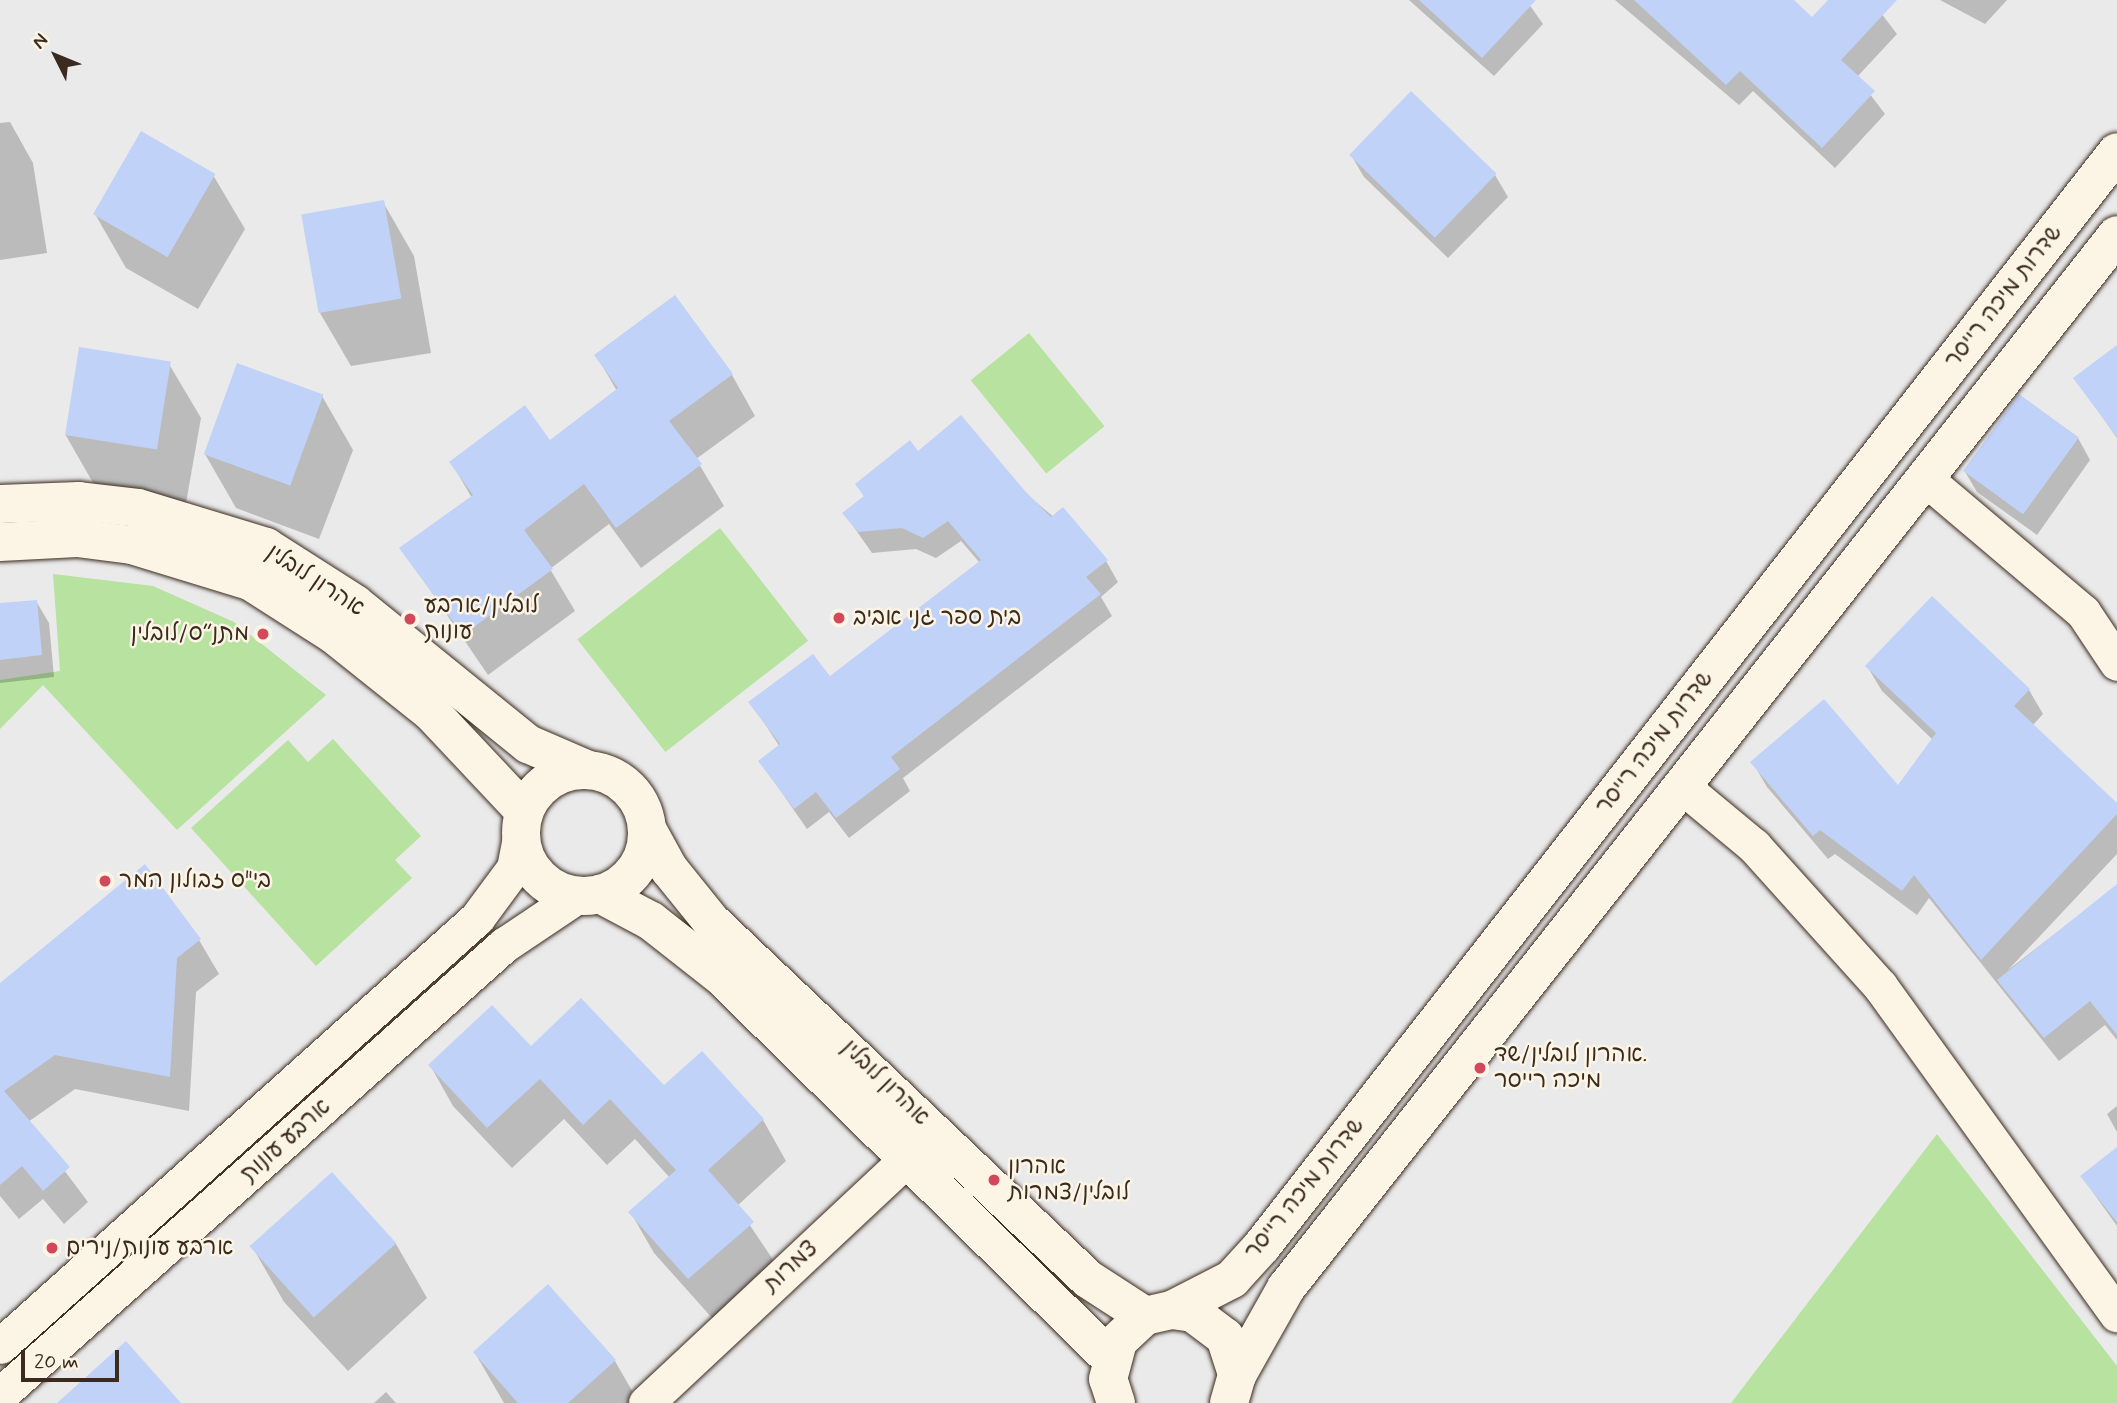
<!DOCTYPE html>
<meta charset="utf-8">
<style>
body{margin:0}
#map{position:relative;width:2117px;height:1403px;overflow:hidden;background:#eaeaeb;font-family:Mynerve,"Playpen Sans Hebrew",sans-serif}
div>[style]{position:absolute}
.green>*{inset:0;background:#b7e2a0;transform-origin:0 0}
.shadow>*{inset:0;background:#0003}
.building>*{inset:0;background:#c1d2f8;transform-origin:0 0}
.roads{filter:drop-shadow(0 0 2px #3b2a1e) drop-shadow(0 0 2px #3b2a1e)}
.street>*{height:35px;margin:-17.5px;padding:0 17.5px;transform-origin:17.5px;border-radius:17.5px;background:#fcf5e5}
.secondary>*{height:38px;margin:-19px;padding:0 19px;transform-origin:19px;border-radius:19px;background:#fcf5e5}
.secondary>.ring{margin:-19px;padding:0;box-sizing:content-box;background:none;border:38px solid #fcf5e5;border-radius:50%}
.dots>*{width:19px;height:19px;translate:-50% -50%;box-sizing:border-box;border:4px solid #fcf5e5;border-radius:50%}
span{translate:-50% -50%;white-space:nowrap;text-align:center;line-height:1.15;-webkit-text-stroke:5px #fcf5e5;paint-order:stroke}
.street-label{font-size:23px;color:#3b2a1e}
.poi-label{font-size:23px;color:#3b2a1e}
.left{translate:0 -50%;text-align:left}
.right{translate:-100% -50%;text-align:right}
.north{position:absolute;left:21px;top:21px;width:70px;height:70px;-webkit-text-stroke:5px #fcf5e5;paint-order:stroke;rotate:313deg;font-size:19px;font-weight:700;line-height:28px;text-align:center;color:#3b2a1e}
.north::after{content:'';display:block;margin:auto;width:24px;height:32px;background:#3b2a1e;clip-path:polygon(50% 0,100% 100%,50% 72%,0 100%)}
.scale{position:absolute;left:21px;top:1350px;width:98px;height:32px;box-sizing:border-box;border:4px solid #3b2a1e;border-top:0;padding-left:9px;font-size:21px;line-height:24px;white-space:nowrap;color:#3b2a1e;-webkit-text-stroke:5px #fcf5e5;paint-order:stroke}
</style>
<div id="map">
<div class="green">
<div style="left:1029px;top:333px;width:120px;height:75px;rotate:51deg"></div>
<div style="left:720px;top:528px;width:143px;height:181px;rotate:52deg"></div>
<div style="clip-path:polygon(53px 574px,153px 586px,234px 622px,326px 695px,177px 830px,43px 685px,0 729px,0 680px,60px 671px)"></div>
<div style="clip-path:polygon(333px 739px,421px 836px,395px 860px,412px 878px,316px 966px,191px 828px,288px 740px,308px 762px)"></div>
<div style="clip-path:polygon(1937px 1134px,2117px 1366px,2117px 1403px,1731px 1403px)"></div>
</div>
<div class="shadow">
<div style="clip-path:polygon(1409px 0,1526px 0,1543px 24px,1494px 76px)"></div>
<div style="clip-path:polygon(1615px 0,1791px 0,1812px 20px,1830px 0,1871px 0,1897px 34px,1857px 77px,1885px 114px,1835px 168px,1753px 91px,1739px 105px)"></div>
<div style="clip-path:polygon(1940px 0,2007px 0,1985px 24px)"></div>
<div style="clip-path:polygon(10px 122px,33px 163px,47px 253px,0 260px,0 123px)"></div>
<div style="clip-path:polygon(1351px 155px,1495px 175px,1508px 197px,1448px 258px,1364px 177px)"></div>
<div style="clip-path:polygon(213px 175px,245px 229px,198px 309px,126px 268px,95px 214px)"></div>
<div style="clip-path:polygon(383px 202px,414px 256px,431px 353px,351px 366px,320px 313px)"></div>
<div style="clip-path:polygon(2117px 347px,2117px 438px,2075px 378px)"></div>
<div style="clip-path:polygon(596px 355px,732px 375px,755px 416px,696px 459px,724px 506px,641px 568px,609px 524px,550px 569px,575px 611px,488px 675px,402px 549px,472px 498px,451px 462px,550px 442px,617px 391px)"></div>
<div style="clip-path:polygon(169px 364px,201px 418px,186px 503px,96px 488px,65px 434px)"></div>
<div style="clip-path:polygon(322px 396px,353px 450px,319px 539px,236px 508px,205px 454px)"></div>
<div style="clip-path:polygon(2078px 438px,2090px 460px,2037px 535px,1977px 492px,1964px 470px)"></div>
<div style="clip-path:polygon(918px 453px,1024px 492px,1106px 561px,1118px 582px,1101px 597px,1112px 616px,903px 778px,910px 791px,849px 838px,829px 812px,807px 829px,760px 761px,780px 747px,751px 703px,829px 678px,980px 563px,961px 541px,936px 558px,916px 549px,872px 553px,844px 513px,865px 498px,857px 485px)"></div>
<div style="clip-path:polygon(36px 601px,49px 623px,54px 677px,0 683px,0 605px)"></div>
<div style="clip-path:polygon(1867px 666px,2029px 690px,2043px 714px,2032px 726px,2117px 805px,2117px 854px,2008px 970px,2117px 886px,2117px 1040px,2105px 1025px,2059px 1061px,1929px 898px,1917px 915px,1835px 854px,1828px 859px,1767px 787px,1753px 763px,1898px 788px,1933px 740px,1882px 691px)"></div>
<div style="clip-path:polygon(199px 940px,219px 974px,196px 992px,189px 1111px,75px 1089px,28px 1122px,88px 1202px,64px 1224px,43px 1199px,19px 1219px,0 1196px,0 985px)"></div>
<div style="clip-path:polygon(530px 1048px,664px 1088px,702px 1053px,763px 1120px,786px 1161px,737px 1206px,776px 1264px,713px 1319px,654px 1253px,631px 1213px,670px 1178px,635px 1139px,607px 1165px,564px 1119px,512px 1168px,453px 1106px,430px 1065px)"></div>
<div style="clip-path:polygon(2117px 1106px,2117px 1132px,2107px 1114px)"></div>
<div style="clip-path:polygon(2117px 1149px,2117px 1226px,2082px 1177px)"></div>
<div style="clip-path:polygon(332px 1175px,396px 1244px,427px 1298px,348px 1371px,284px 1302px,253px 1248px)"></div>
<div style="clip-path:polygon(475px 1353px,615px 1361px,639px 1403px,504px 1403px)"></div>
<div style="clip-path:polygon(386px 1392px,396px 1403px,374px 1403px)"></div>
</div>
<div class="building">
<div style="clip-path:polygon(1419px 0,1536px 0,1482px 58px)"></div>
<div style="clip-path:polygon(1634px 0,1794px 0,1812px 17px,1828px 0,1897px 0,1841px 60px,1875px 91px,1822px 148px,1740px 71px,1726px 85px)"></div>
<div style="left:1411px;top:91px;width:119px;height:89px;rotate:44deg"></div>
<div style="left:141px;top:131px;width:86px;height:96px;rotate:30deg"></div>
<div style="left:384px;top:200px;width:100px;height:84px;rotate:80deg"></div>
<div style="clip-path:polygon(675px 295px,733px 374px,669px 421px,702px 464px,616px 528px,584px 484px,524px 530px,553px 569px,463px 635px,399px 548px,473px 495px,449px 462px,525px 405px,550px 440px,618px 388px,594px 355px)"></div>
<div style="clip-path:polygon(2117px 345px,2117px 437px,2073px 378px)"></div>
<div style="left:79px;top:347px;width:93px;height:89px;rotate:9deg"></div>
<div style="left:237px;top:363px;width:92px;height:97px;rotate:20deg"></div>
<div style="left:2019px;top:394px;width:74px;height:95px;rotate:36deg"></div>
<div style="clip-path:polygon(961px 415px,1025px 491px,1051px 517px,1063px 507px,1108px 560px,1086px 577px,1101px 594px,891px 757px,900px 769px,836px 818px,816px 792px,794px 809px,758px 761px,780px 744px,748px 702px,813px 654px,830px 676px,981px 560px,948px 521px,923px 538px,902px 528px,858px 532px,842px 513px,864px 496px,855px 484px,910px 440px,918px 451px)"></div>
<div style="clip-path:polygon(1932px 596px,2030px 689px,2014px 706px,2117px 803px,2117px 814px,1981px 960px,1914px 875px,1902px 891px,1820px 830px,1813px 836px,1750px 762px,1824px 699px,1898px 785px,1936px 733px,1865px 666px)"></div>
<div style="clip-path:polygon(37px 600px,42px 655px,0 660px,0 603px)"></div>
<div style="clip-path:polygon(145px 864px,201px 939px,177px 958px,170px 1077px,55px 1055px,4px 1091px,70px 1167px,43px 1191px,22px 1166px,0 1185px,0 983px)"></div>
<div style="clip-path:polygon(2117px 884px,2117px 1035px,2090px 1001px,2044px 1038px,1997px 980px)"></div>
<div style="clip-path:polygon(581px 998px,664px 1085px,702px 1051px,764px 1119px,708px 1170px,754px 1222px,688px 1279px,628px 1212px,676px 1170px,610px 1099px,583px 1125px,540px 1079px,487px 1128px,428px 1065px,492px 1005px,531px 1046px)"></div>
<div style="clip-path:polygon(2117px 1147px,2117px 1222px,2080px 1176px)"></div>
<div style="left:332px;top:1172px;width:96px;height:111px;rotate:48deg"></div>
<div style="clip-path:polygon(548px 1284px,616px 1360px,568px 1403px,518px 1403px,473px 1352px)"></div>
<div style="clip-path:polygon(126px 1341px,181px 1403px,57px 1403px)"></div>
</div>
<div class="roads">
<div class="street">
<div style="left:1928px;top:481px;width:203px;rotate:40.2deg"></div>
<div style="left:2083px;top:612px;width:61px;rotate:56.3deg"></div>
<div style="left:1684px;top:788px;width:91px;rotate:39.6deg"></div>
<div style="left:1754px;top:846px;width:188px;rotate:48deg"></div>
<div style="left:1880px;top:986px;width:405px;rotate:54.2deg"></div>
<div style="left:0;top:1346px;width:641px;rotate:-41.9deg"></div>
<div style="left:477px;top:918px;width:62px;rotate:-53.5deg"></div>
<div style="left:514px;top:868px;width:32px;rotate:-79deg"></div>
<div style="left:0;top:1395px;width:676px;rotate:-41.76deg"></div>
<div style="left:504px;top:945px;width:88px;rotate:-33.9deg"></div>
<div style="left:646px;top:1403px;width:386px;rotate:-43.1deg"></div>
</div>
<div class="secondary">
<div style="left:0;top:504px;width:79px;rotate:-2.2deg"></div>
<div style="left:79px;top:501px;width:59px;rotate:6.8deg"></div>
<div style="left:138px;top:508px;width:134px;rotate:16.9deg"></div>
<div style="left:266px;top:547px;width:106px;rotate:32.6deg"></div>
<div style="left:355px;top:604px;width:223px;rotate:39deg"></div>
<div style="left:528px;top:744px;width:63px;rotate:23.3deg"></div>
<div style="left:0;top:542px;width:77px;rotate:-3deg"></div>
<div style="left:77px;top:538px;width:55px;rotate:7.3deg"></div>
<div style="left:132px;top:545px;width:123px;rotate:17deg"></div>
<div style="left:250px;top:581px;width:98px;rotate:32.6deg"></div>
<div style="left:333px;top:634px;width:127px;rotate:38.6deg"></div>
<div style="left:432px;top:713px;width:134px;rotate:46.8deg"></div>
<div class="ring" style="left:521px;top:770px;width:88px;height:88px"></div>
<div style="left:647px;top:829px;width:46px;rotate:61.2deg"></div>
<div style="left:669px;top:869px;width:67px;rotate:51.1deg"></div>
<div style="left:711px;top:921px;width:520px;rotate:43.52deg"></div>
<div style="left:1088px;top:1279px;width:68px;rotate:33deg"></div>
<div style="left:600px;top:894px;width:58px;rotate:27.9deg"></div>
<div style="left:651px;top:921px;width:89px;rotate:38.2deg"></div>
<div style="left:721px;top:976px;width:545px;rotate:44.48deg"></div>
<div style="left:1172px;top:1310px;width:68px;rotate:-27.3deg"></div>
<div style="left:1232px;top:1279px;width:45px;rotate:-47.7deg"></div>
<div style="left:1262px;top:1246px;width:1388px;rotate:-51.99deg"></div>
<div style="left:1237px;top:1375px;width:100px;rotate:-60.6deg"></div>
<div style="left:1286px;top:1288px;width:1341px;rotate:-51.72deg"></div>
<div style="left:1116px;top:1403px;width:25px;rotate:-108deg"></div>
<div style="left:1108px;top:1379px;width:39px;rotate:-75deg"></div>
<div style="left:1118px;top:1341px;width:37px;rotate:-43deg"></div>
<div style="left:1145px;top:1316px;width:28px;rotate:-13deg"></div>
<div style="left:1172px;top:1310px;width:21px;rotate:8deg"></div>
<div style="left:1193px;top:1313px;width:40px;rotate:37deg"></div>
<div style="left:1225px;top:1337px;width:40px;rotate:72deg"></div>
<div style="left:1237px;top:1375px;width:29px;rotate:106deg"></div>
</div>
</div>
<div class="dots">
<div style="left:839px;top:618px;background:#d1495b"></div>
<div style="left:410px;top:619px;background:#d1495b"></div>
<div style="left:263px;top:634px;background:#d1495b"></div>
<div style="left:105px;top:881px;background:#d1495b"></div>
<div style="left:1480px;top:1068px;background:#d1495b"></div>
<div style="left:994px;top:1180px;background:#d1495b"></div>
<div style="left:52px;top:1248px;background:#d1495b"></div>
</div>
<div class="street-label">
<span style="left:2004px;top:297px;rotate:-52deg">שדרות מיכה רייסר</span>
<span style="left:315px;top:581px;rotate:33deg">אהרון לובלין</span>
<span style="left:1655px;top:743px;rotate:-52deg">שדרות מיכה רייסר</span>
<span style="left:885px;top:1083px;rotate:44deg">אהרון לובלין</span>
<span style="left:286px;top:1141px;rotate:-42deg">ארבע עונות</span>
<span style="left:1305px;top:1189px;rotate:-51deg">שדרות מיכה רייסר</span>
<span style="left:791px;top:1267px;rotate:-43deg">צמרות</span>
</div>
<div class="poi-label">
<span class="left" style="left:424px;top:619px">לובלין/ארבע<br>עונות</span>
<span class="left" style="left:853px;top:618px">בית ספר גני אביב</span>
<span class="right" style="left:249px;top:634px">מתנ״ס/לובלין</span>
<span class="left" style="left:119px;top:881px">בי"ס זבולון המר</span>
<span class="left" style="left:1494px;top:1068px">אהרון לובלין/שד.<br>מיכה רייסר</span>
<span class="left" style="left:1008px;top:1180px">אהרון<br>לובלין/צמרות</span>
<span class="left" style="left:66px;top:1248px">ארבע עונות/נירים</span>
</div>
<div class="north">N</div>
<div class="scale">20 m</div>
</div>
